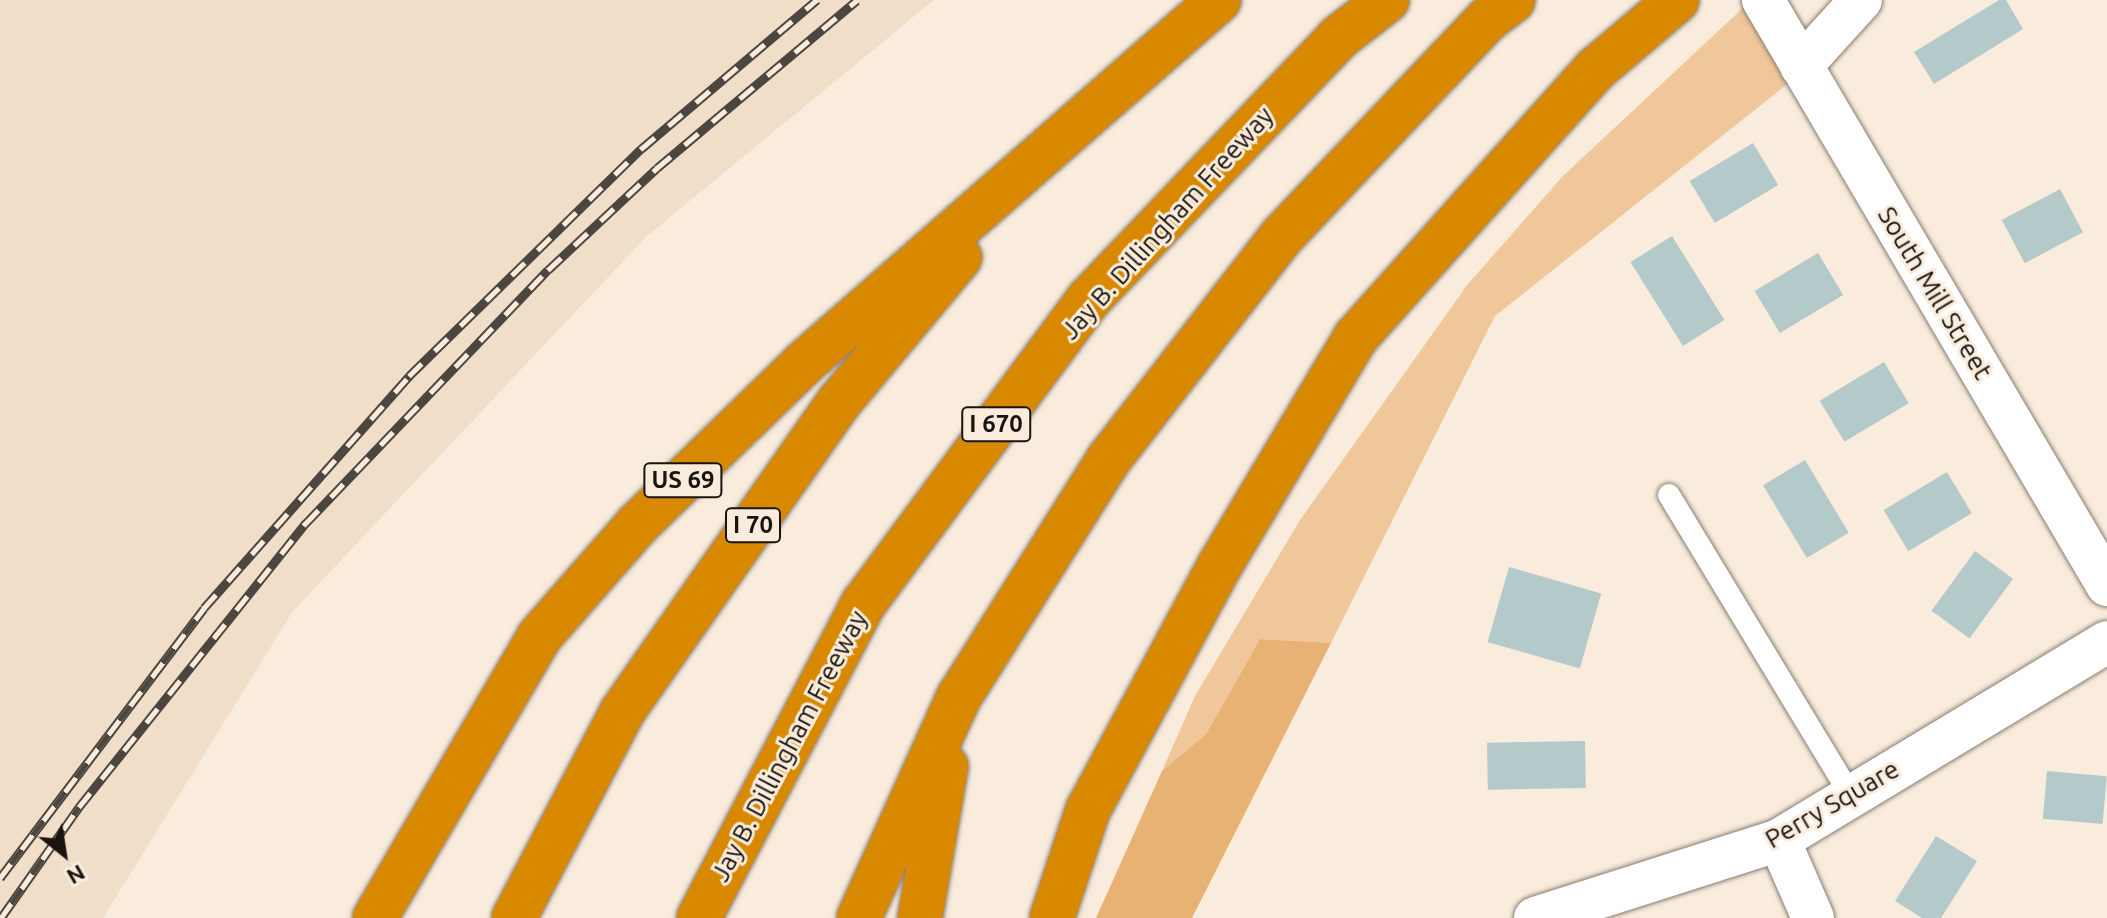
<!DOCTYPE html>
<style>
body{margin:0}
#map{position:relative;width:2107px;height:918px;overflow:hidden;background:#f9ecdd;font-family:Ubuntu,sans-serif}
div>[style]{position:absolute}
.built>*{inset:0;background:#f0dec9}
.green>*{inset:0;background:#efc79b}
.forest>*{inset:0;background:#e7b273}
.building>*{inset:0;background:#b4caca;transform-origin:0 0}
.roads{filter:drop-shadow(0 0 2px #897d70) drop-shadow(0 0 2px #897d70)}
.service>*{height:22px;margin:-11px;padding:0 11px;transform-origin:11px;border-radius:11px;background:#fff}
.minor>*{height:42px;margin:-21px;padding:0 21px;transform-origin:21px;border-radius:21px;background:#fff}
.motorway>*{height:44px;margin:-22px;padding:0 22px;transform-origin:22px;border-radius:22px;background:#d88900}
.rail>*{height:9px;margin-top:-4.5px;transform-origin:0;background:repeating-linear-gradient(90deg,#f9ecdd 0 18px,#4c463e 0 36px);box-sizing:border-box;border-block:2px solid #4c463e}
span{translate:-50% -50%;white-space:nowrap;text-align:center;line-height:1.15;-webkit-text-stroke:6px #f9ecdd;paint-order:stroke}
.shield-label span{padding:2px 6px;background:#f9ecdd;border:2px solid;border-radius:6px;-webkit-text-stroke-width:0}
.shield-label{font-size:24px;color:#19140f;font-weight:700}
.street-label{font-size:26px;color:#19140f}
.north{position:absolute;left:24px;top:814px;width:80px;height:80px;-webkit-text-stroke:6px #f9ecdd;paint-order:stroke;rotate:150deg;font-size:22px;font-weight:700;line-height:32px;text-align:center;color:#19140f}
.north::after{content:'';display:block;margin:auto;width:28px;height:36px;background:#19140f;clip-path:polygon(50% 0,100% 100%,50% 72%,0 100%)}
</style>
<div id="map">
<div class="built">
<div style="clip-path:polygon(0 0,934px 0,647px 236px,293px 611px,103px 918px,0 918px)"></div>
</div>
<div class="green">
<div style="clip-path:polygon(1745px 6px,1790px 82px,1495px 316px,1331px 643px,1260px 639px,1206px 734px,1162px 771px,1195px 696px,1300px 520px,1468px 284px,1563px 176px)"></div>
</div>
<div class="forest">
<div style="clip-path:polygon(1260px 639px,1331px 643px,1192px 918px,1096px 918px,1162px 771px,1206px 734px)"></div>
</div>
<div class="building">
<div style="clip-path:polygon(1999px 0,2006px 0,2023px 29px,1934px 84px,1914px 52px)"></div>
<div style="left:1753px;top:143px;width:49px;height:74px;rotate:59deg"></div>
<div style="left:2060px;top:189px;width:49px;height:66px;rotate:62deg"></div>
<div style="left:1672px;top:236px;width:99px;height:49px;rotate:58deg"></div>
<div style="left:1818px;top:253px;width:49px;height:74px;rotate:59deg"></div>
<div style="left:1884px;top:362px;width:48px;height:75px;rotate:59deg"></div>
<div style="left:1805px;top:460px;width:85px;height:49px;rotate:59deg"></div>
<div style="left:1947px;top:472px;width:48px;height:74px;rotate:59deg"></div>
<div style="left:1975px;top:551px;width:47px;height:74px;rotate:36deg"></div>
<div style="left:1509px;top:567px;width:96px;height:78px;rotate:16deg"></div>
<div style="left:1585px;top:741px;width:47px;height:98px;rotate:89deg"></div>
<div style="left:2047px;top:771px;width:60px;height:48px;rotate:5deg"></div>
<div style="clip-path:polygon(1936px 836px,1977px 861px,1941px 918px,1922px 918px,1895px 901px)"></div>
</div>
<div class="roads">
<div class="service">
<div style="left:1669px;top:495px;width:351px;rotate:58.8deg"></div>
</div>
<div class="minor">
<div style="left:1763px;top:0;width:679px;rotate:59.54deg"></div>
<div style="left:1801px;top:66px;width:89px;rotate:-47.7deg"></div>
<div style="left:1779px;top:840px;width:85px;rotate:66.4deg"></div>
<div style="left:1535px;top:918px;width:256px;rotate:-17.7deg"></div>
<div style="left:1779px;top:840px;width:383px;rotate:-31.1deg"></div>
</div>
<div class="motorway">
<div style="left:375px;top:918px;width:325px;rotate:-59.7deg"></div>
<div style="left:539px;top:637px;width:149px;rotate:-48.8deg"></div>
<div style="left:637px;top:525px;width:233px;rotate:-44.1deg"></div>
<div style="left:804px;top:363px;width:551px;rotate:-41.18deg"></div>
<div style="left:514px;top:918px;width:233px;rotate:-62.3deg"></div>
<div style="left:622px;top:712px;width:380px;rotate:-55deg"></div>
<div style="left:840px;top:401px;width:187px;rotate:-50.2deg"></div>
<div style="left:699px;top:918px;width:356px;rotate:-62.4deg"></div>
<div style="left:864px;top:603px;width:378px;rotate:-53.5deg"></div>
<div style="left:1089px;top:299px;width:361px;rotate:-46.3deg"></div>
<div style="left:1338px;top:38px;width:62px;rotate:-37.8deg"></div>
<div style="left:859px;top:918px;width:243px;rotate:-65.7deg"></div>
<div style="left:959px;top:697px;width:281px;rotate:-57.8deg"></div>
<div style="left:1109px;top:459px;width:281px;rotate:-52.2deg"></div>
<div style="left:1281px;top:237px;width:301px;rotate:-46.5deg"></div>
<div style="left:1488px;top:19px;width:31px;rotate:-37deg"></div>
<div style="left:920px;top:918px;width:154px;rotate:-80.3deg"></div>
<div style="left:1052px;top:918px;width:114px;rotate:-71.6deg"></div>
<div style="left:1088px;top:810px;width:278px;rotate:-61.7deg"></div>
<div style="left:1220px;top:565px;width:265px;rotate:-59.2deg"></div>
<div style="left:1356px;top:337px;width:360px;rotate:-48.2deg"></div>
<div style="left:1596px;top:69px;width:106px;rotate:-40.4deg"></div>
</div>
</div>
<div class="rail">
<div style="left:0;top:878px;width:338px;rotate:-52.9deg"></div>
<div style="left:204px;top:608px;width:310px;rotate:-48.5deg"></div>
<div style="left:409px;top:376px;width:325px;rotate:-44.4deg"></div>
<div style="left:641px;top:149px;width:231px;rotate:-40.3deg"></div>
<div style="left:1px;top:918px;width:136px;rotate:-54.9deg"></div>
<div style="left:79px;top:807px;width:364px;rotate:-51.4deg"></div>
<div style="left:306px;top:523px;width:350px;rotate:-46.3deg"></div>
<div style="left:548px;top:270px;width:149px;rotate:-43.1deg"></div>
<div style="left:657px;top:168px;width:261px;rotate:-40deg"></div>
</div>
<div class="shield-label">
<span style="left:996px;top:424px">I 670</span>
<span style="left:683px;top:480px">US 69</span>
<span style="left:753px;top:525px">I 70</span>
</div>
<div class="street-label">
<span style="left:1167px;top:223px;rotate:-48deg">Jay B. Dillingham Freeway</span>
<span style="left:1935px;top:293px;rotate:59deg">South Mill Street</span>
<span style="left:789px;top:746px;rotate:-62deg">Jay B. Dillingham Freeway</span>
<span style="left:1832px;top:804px;rotate:-30deg">Perry Square</span>
</div>
<div class="north">N</div>
</div>
